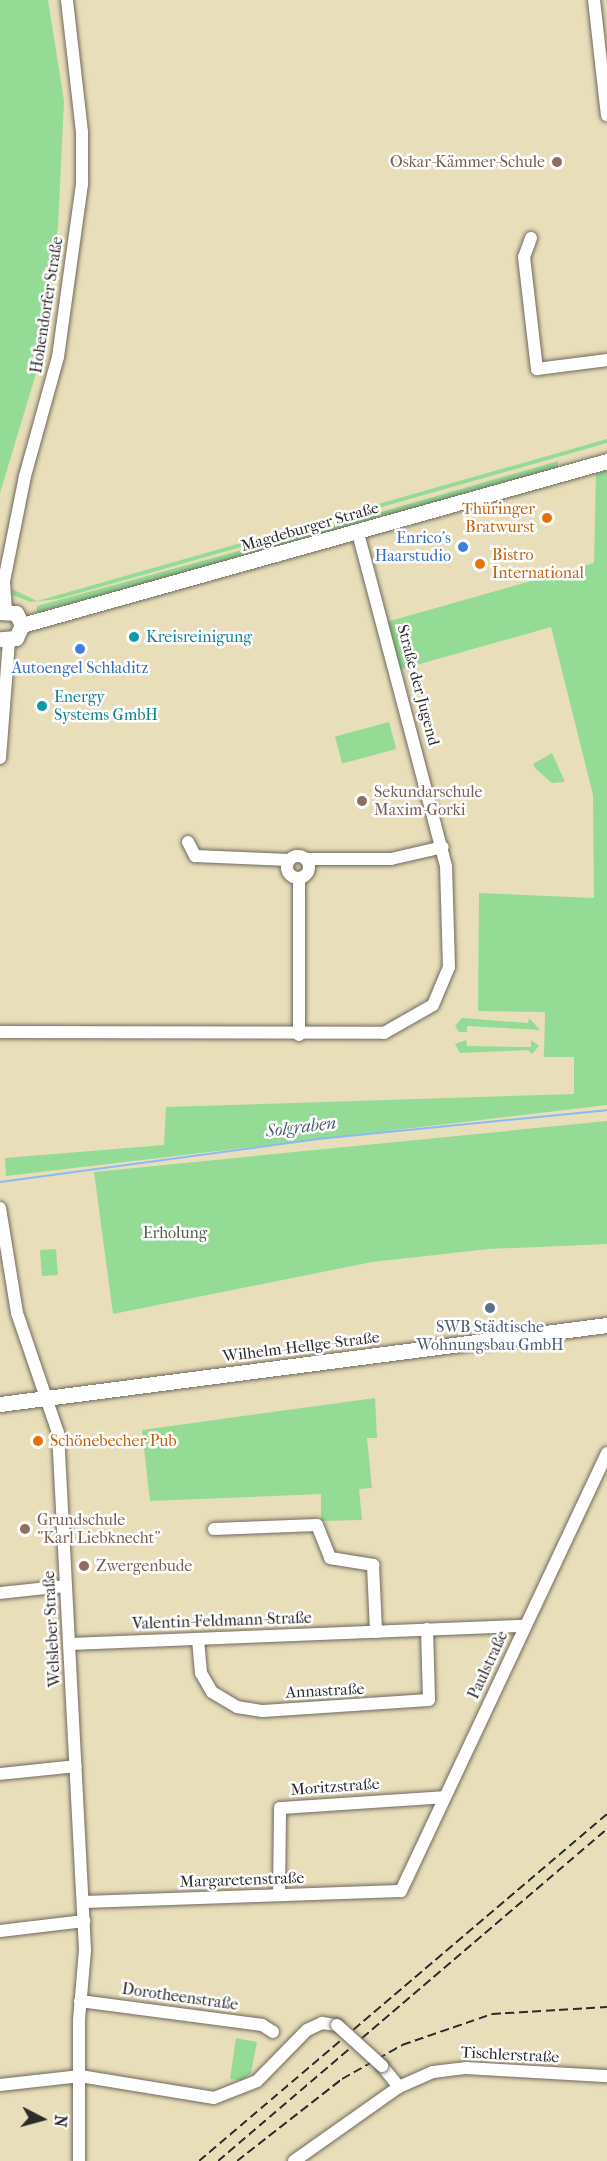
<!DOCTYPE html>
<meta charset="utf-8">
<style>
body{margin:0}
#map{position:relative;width:607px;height:2161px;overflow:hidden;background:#e9deba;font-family:"IM FELL French Canon",serif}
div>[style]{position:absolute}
.green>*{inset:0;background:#94db95;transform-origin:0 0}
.stream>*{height:2px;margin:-1px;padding:0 1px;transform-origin:1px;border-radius:1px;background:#88bbf6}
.roads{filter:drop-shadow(0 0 2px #6e6a5d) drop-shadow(0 0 2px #6e6a5d)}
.minor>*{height:12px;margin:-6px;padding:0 6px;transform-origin:6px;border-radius:6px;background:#fff}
.minor>.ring{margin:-6px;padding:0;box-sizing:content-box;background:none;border:12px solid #fff;border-radius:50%}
.major>*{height:15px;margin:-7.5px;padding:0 7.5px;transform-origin:7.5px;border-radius:7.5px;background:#fff}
.rail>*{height:2px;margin-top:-1px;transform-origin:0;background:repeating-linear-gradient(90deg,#2b2b2b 0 9px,transparent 0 13.5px)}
.bridges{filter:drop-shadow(0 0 2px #6e6a5d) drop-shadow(0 0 2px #6e6a5d)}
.minor-bridge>*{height:12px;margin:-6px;padding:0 6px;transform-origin:6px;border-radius:6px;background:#fff}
.dots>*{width:16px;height:16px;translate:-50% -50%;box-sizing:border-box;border:3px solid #fff;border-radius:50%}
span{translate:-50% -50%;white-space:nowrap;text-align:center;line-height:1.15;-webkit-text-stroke:5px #fff;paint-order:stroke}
.education-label{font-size:16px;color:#785e54}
.right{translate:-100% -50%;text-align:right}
.left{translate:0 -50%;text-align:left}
.street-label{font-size:16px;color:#2b2b2b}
.food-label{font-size:16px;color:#c56008}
.shop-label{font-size:16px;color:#366cbe}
.culture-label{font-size:16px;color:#0d838f}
.park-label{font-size:16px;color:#4a604b}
.service-label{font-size:16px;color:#4e5e75}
.water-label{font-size:18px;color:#4c5d72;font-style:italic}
.north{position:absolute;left:12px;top:2089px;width:60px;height:60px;-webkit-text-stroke:4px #fff;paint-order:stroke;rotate:96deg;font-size:16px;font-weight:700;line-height:24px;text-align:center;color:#2b2b2b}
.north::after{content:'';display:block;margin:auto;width:21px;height:27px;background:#2b2b2b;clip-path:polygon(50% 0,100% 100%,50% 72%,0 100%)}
</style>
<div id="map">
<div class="green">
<div style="clip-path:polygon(0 0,48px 0,64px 101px,58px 227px,38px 367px,0 493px)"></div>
<div style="clip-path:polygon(607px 439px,607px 443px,58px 599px,30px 602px,13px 595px,12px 589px,37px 601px)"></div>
<div style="clip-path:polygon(558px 461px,558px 468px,382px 520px,381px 512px)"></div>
<div style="clip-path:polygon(607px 470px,607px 1105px,6px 1176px,5px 1158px,164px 1145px,166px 1107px,574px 1094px,574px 1057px,544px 1057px,545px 1012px,478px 1011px,479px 893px,594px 898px,593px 795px,551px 627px,395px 671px,383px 623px,594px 563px,596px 474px)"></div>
<div style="clip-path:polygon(378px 513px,380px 520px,37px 615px,37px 606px)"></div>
<div style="left:389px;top:722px;width:28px;height:56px;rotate:75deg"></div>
<div style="clip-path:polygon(552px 753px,565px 782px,552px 783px,535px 768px,533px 764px)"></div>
<div style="clip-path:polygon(462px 1018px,528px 1023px,529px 1018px,540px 1030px,467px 1026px,467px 1032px,459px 1032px,455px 1026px)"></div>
<div style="clip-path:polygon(466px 1040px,467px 1046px,531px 1047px,531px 1040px,539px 1046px,532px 1054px,528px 1050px,460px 1053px,455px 1044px)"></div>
<div style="clip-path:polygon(607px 1121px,607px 1244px,489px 1249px,372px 1262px,113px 1314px,94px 1172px)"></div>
<div style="left:56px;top:1249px;width:26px;height:16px;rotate:86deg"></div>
<div style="clip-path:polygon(375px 1398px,377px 1438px,367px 1438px,372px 1488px,359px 1489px,362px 1520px,321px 1521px,321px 1494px,150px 1501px,142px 1430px)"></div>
<div style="clip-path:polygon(236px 2038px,257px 2042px,251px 2073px,242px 2080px,230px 2079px)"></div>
</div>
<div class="stream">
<div style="left:0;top:1182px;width:321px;rotate:-7.7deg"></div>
<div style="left:318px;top:1139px;width:290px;rotate:-5.7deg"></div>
</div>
<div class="roads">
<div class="minor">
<div style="left:594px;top:0;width:116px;rotate:83.6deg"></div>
<div style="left:531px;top:238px;width:20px;rotate:110deg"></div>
<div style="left:524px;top:257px;width:113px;rotate:83.4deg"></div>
<div style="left:537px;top:369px;width:71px;rotate:-7.3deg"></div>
<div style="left:6px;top:611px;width:30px;rotate:-94deg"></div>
<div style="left:4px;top:581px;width:107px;rotate:-78.7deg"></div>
<div style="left:25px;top:476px;width:123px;rotate:-74.5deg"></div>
<div style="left:58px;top:357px;width:176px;rotate:-82.1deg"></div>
<div style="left:82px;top:183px;width:51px;rotate:-90deg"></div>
<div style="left:82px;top:132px;width:133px;rotate:-96.5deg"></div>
<div style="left:0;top:758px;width:117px;rotate:-85.6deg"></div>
<div style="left:188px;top:842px;width:16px;rotate:63deg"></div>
<div style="left:195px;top:856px;width:94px;rotate:2.4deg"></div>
<div class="ring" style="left:287px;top:856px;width:10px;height:10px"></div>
<div style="left:307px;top:859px;width:84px"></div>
<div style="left:391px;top:859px;width:53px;rotate:-13deg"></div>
<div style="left:299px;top:878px;width:157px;rotate:90deg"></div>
<div style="left:0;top:1032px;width:384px;rotate:0.1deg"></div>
<div style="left:384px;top:1033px;width:56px;rotate:-29.7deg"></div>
<div style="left:433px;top:1005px;width:41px;rotate:-67.2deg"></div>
<div style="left:449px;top:967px;width:101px;rotate:-91.7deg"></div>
<div style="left:446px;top:866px;width:345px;rotate:-104.8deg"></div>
<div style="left:0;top:1208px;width:106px;rotate:80.8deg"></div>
<div style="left:17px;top:1313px;width:127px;rotate:71.1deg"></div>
<div style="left:58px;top:1433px;width:518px;rotate:87.01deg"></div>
<div style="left:85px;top:1950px;width:70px;rotate:94.9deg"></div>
<div style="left:79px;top:2020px;width:141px;rotate:90deg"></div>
<div style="left:214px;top:1529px;width:103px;rotate:-2.2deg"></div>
<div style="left:317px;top:1525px;width:35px;rotate:68deg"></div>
<div style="left:330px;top:1558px;width:44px;rotate:9.2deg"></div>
<div style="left:373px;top:1565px;width:67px;rotate:87.4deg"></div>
<div style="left:0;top:1593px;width:66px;rotate:-6.1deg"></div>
<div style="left:198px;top:1639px;width:34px;rotate:85deg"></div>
<div style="left:201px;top:1673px;width:22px;rotate:60deg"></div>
<div style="left:212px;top:1692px;width:29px;rotate:31deg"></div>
<div style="left:237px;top:1707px;width:26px;rotate:9deg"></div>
<div style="left:263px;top:1711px;width:166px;rotate:-3.8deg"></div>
<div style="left:429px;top:1700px;width:71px;rotate:-91.6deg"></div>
<div style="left:70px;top:1644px;width:455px;rotate:-2.3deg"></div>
<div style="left:0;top:1774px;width:76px;rotate:-6deg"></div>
<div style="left:279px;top:1895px;width:87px;rotate:-89.3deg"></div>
<div style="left:280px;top:1808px;width:165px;rotate:-3.8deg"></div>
<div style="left:83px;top:1902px;width:318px;rotate:-2deg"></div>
<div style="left:401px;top:1891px;width:484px;rotate:-64.8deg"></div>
<div style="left:0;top:1931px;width:85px;rotate:-6.8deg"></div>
<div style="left:80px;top:2001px;width:184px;rotate:7.5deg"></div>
<div style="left:262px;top:2025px;width:13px;rotate:32deg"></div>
<div style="left:382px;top:2066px;width:27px;rotate:51deg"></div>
<div style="left:0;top:2085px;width:81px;rotate:-6.4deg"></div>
<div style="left:80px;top:2076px;width:136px;rotate:9.3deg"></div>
<div style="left:214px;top:2098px;width:46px;rotate:-21.6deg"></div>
<div style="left:257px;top:2081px;width:71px;rotate:-45.6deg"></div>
<div style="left:307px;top:2030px;width:17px;rotate:-25deg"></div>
<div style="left:322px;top:2023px;width:15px;rotate:8deg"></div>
<div style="left:294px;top:2161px;width:128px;rotate:-35.2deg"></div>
<div style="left:399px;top:2087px;width:37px;rotate:-24deg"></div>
<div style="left:433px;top:2072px;width:34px;rotate:-7deg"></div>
<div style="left:467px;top:2068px;width:140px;rotate:3.3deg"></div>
</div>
<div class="major">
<div style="left:0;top:612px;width:16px;rotate:4deg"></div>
<div style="left:16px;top:613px;width:13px;rotate:63deg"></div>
<div style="left:22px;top:625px;width:14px;rotate:115deg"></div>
<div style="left:16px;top:638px;width:16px;rotate:176deg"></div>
<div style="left:22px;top:625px;width:608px;rotate:-15.66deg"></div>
<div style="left:0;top:1404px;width:612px;rotate:-7.42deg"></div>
</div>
</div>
<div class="rail">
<div style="left:199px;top:2161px;width:536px;rotate:-40.38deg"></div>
<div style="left:218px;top:2161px;width:511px;rotate:-40.48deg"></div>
<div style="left:237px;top:2161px;width:133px;rotate:-38deg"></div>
<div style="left:342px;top:2079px;width:69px;rotate:-29.5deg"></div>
<div style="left:402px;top:2045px;width:95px;rotate:-19deg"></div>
<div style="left:492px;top:2014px;width:115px;rotate:-3.5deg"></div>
</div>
<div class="bridges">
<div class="minor-bridge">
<div style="left:337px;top:2025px;width:61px;rotate:42.3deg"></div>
</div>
</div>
<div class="dots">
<div style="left:557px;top:162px;background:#8d6e63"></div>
<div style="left:547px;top:518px;background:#e8710a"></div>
<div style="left:463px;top:547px;background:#3f7fe0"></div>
<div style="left:480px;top:564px;background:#e8710a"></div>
<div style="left:134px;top:637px;background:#0f9aa8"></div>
<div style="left:80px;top:649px;background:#3f7fe0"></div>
<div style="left:42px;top:706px;background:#0f9aa8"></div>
<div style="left:362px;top:801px;background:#8d6e63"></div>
<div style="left:490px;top:1308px;background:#5c6f8a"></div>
<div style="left:38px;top:1441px;background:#e8710a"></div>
<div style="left:25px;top:1529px;background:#8d6e63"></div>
<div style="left:84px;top:1566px;background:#8d6e63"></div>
</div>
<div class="education-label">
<span class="right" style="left:545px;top:162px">Oskar-Kämmer-Schule</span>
<span class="left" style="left:374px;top:801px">Sekundarschule<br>Maxim-Gorki</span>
<span class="left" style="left:37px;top:1529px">Grundschule<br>"Karl Liebknecht"</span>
<span class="left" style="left:96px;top:1566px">Zwergenbude</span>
</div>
<div class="street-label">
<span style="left:47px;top:305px;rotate:-81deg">Hohendorfer Straße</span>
<span style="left:310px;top:527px;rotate:-16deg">Magdeburger Straße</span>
<span style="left:418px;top:685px;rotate:75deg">Straße der Jugend</span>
<span style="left:301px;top:1347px;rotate:-7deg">Wilhelm-Hellge-Straße</span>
<span style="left:222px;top:1621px;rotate:-2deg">Valentin-Feldmann-Straße</span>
<span style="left:52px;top:1629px;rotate:-93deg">Welsleber Straße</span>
<span style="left:488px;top:1665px;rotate:-65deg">Paulstraße</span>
<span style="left:325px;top:1691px;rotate:-3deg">Annastraße</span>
<span style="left:335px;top:1787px;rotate:-4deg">Moritzstraße</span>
<span style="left:242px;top:1880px;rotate:-2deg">Margaretenstraße</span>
<span style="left:180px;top:1997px;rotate:8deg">Dorotheenstraße</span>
<span style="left:510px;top:2055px;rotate:3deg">Tischlerstraße</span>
</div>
<div class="food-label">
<span class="right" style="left:535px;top:518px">Thüringer<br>Bratwurst</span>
<span class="left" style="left:492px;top:564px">Bistro<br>International</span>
<span class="left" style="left:50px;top:1441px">Schönebecher Pub</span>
</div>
<div class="shop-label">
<span class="right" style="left:451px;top:547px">Enrico's<br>Haarstudio</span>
<span style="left:80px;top:668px">Autoengel Schladitz</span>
</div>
<div class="culture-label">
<span class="left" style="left:146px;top:637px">Kreisreinigung</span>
<span class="left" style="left:54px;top:706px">Energy<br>Systems GmbH</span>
</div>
<div class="park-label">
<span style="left:175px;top:1233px">Erholung</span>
</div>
<div class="service-label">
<span style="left:490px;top:1336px">SWB Städtische<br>Wohnungsbau GmbH</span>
</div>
<div class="water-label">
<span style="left:301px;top:1128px;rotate:-7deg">Solgraben</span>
</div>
<div class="north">N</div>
</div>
